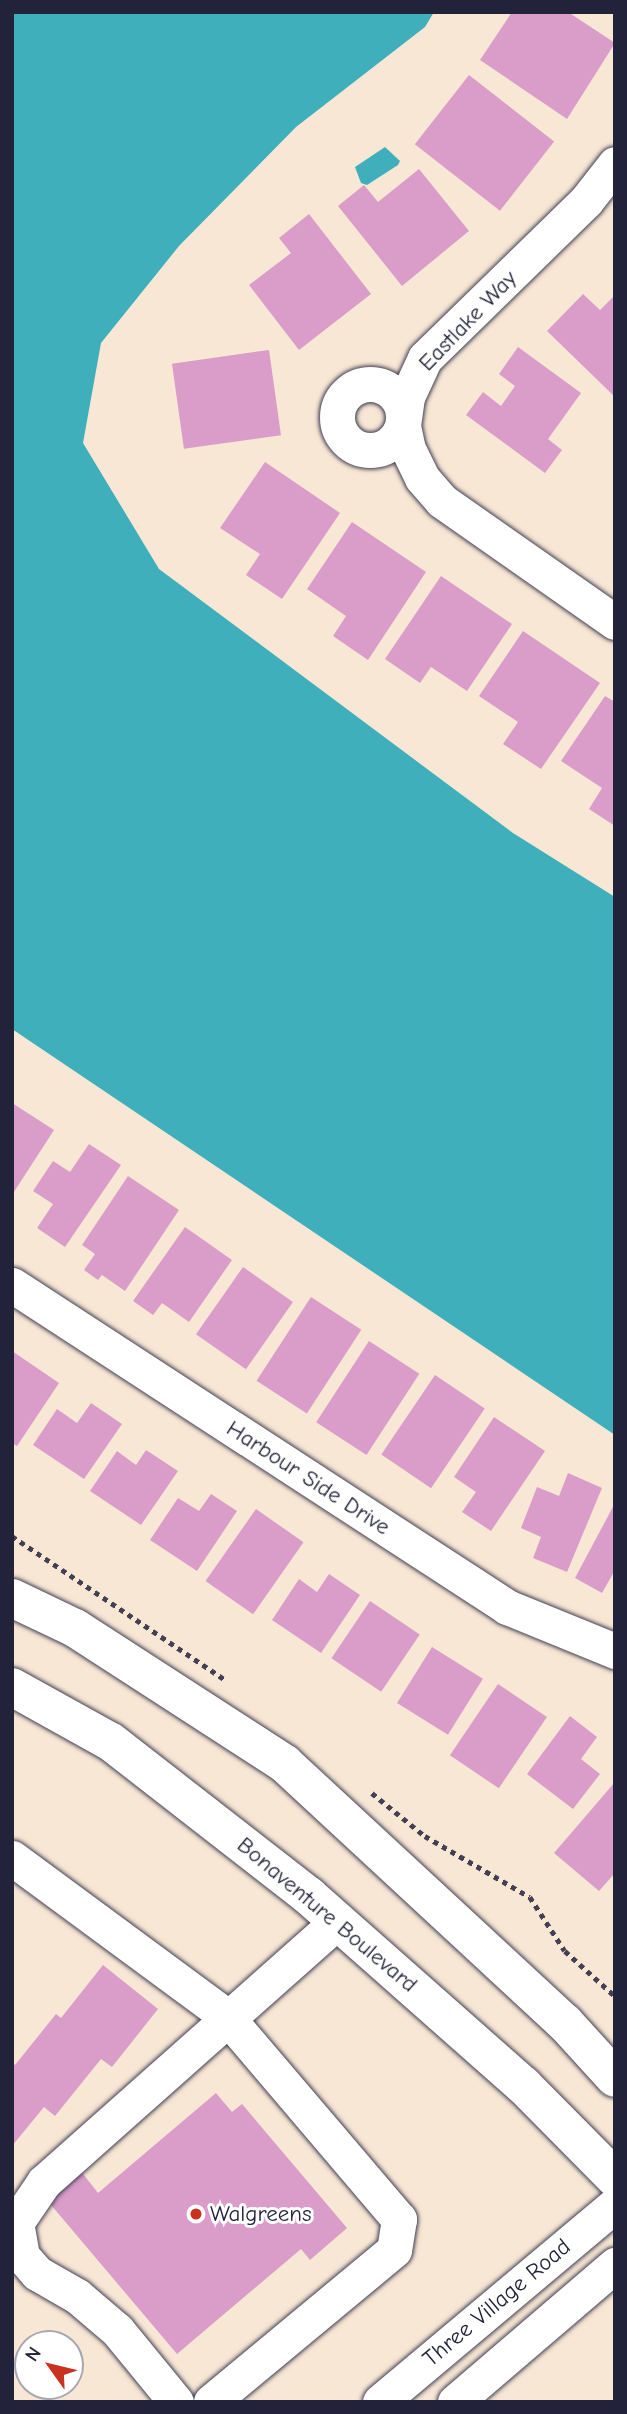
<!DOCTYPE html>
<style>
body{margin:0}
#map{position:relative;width:627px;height:2414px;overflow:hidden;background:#f8e7d5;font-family:"Comic Neue",sans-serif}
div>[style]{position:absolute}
.water>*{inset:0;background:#3fafbb}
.building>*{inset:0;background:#da9dca;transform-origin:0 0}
.path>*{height:4.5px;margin-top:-2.25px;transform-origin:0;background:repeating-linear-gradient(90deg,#424052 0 5px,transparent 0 10px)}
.roads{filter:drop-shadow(0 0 2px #424052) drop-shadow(0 0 2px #424052)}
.minor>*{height:35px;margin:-17.5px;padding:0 17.5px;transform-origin:17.5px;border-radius:17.5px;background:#fff}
.minor>.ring{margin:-17.5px;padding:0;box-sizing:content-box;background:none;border:35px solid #fff;border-radius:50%}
.major>*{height:38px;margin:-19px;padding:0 19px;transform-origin:19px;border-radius:19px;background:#fff}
.dots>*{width:19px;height:19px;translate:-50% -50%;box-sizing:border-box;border:4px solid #fff;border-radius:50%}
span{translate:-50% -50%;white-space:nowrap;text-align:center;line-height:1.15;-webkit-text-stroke:6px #fff;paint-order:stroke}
.street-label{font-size:23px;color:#22223b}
.poi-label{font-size:23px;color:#22223b}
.left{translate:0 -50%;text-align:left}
.frame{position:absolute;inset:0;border:14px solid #22223b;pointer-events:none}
.north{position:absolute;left:14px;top:2330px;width:70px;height:70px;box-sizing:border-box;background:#fff;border:2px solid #a7a7b1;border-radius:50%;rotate:304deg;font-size:19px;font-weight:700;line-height:28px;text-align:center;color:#22223b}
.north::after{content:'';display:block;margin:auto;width:24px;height:32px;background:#c8321e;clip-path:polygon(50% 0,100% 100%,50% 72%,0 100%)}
</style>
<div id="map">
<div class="water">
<div style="clip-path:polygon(12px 12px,434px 12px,425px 27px,296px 127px,179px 246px,101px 343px,83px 443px,159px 569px,513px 833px,615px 897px,615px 1435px,12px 1029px)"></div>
<div style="clip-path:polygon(385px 147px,400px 161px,398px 165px,367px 185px,361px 183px,355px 167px)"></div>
</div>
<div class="building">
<div style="clip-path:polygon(512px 12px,568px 12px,615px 43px,567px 119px,480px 60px)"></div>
<div style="left:469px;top:75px;width:108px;height:88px;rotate:38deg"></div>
<div style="clip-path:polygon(419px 169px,469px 231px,402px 286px,338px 206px,364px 185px,378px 202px)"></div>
<div style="clip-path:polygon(309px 214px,371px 294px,299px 350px,249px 285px,291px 253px,279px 238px)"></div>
<div style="clip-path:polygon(583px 294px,600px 310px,615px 295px,615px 397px,547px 331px)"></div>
<div style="clip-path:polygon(518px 347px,581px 393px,548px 439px,562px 450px,545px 473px,466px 415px,483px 392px,501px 406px,515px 386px,499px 374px)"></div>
<div style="left:269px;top:350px;width:86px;height:98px;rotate:82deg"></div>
<div style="clip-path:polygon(265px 462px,340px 513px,282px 599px,246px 575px,260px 554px,220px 528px)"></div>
<div style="clip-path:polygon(352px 522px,426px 572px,368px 660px,333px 636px,346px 616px,307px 589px)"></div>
<div style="clip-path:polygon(441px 576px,512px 624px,467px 691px,431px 667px,420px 683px,385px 659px)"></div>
<div style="clip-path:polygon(523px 631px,600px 683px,541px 769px,503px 744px,518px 722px,479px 696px)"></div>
<div style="clip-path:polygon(605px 696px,615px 702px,615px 826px,589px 809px,602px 788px,561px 761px)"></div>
<div style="clip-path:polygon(12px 1103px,54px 1130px,12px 1195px)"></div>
<div style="clip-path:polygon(89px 1144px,121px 1165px,65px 1247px,37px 1228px,53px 1204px,33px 1191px,53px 1161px,70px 1172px)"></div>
<div style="clip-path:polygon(128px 1176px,179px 1210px,125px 1291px,102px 1275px,98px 1280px,84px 1270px,95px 1254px,82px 1245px)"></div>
<div style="clip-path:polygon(185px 1227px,232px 1260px,189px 1322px,162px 1303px,153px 1315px,133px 1301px)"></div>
<div style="left:243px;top:1267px;width:61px;height:82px;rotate:35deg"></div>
<div style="left:311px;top:1297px;width:60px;height:100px;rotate:33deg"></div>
<div style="left:369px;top:1341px;width:60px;height:97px;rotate:33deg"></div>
<div style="clip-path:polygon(12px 1351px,59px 1383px,17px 1446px,12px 1443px)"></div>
<div style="left:435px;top:1375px;width:60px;height:96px;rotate:34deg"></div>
<div style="clip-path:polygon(91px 1403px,122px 1424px,84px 1479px,33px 1445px,57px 1409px,77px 1423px)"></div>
<div style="clip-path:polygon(494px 1417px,545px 1451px,491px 1531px,462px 1512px,476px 1492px,454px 1477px)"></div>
<div style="clip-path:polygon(146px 1450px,178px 1471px,141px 1525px,90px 1491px,117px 1451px,136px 1465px)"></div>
<div style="clip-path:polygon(568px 1473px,602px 1488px,567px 1572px,533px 1558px,541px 1537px,521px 1528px,537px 1487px,559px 1496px)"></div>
<div style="clip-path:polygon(211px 1494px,237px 1511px,197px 1571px,150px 1540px,178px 1498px,199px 1511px)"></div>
<div style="clip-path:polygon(615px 1503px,615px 1570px,602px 1593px,575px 1578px)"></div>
<div style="left:256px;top:1509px;width:58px;height:88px;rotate:35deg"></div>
<div style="clip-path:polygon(329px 1574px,360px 1595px,321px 1653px,272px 1620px,299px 1579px,317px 1592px)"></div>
<div style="left:370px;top:1601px;width:60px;height:69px;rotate:34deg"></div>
<div style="left:432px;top:1647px;width:60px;height:66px;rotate:32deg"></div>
<div style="left:498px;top:1684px;width:59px;height:86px;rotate:34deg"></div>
<div style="clip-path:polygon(570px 1716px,597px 1737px,581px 1759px,600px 1774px,573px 1809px,527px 1774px)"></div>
<div style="clip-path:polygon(615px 1782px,615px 1873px,599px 1891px,554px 1853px)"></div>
<div style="clip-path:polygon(103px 1965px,158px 2009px,112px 2067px,101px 2059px,55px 2116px,44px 2107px,12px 2146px,12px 2062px,15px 2065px,56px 2014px,61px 2018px)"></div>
<div style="clip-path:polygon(216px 2093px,232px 2112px,242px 2104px,347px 2228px,310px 2260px,301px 2249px,177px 2354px,46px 2199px,80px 2170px,98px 2193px)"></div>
</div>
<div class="path">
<div style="left:12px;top:1536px;width:256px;rotate:34deg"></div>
<div style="left:372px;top:1793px;width:68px;rotate:39.1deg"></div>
<div style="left:425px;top:1836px;width:121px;rotate:30.2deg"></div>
<div style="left:530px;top:1897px;width:64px;rotate:57.1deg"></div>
<div style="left:565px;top:1951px;width:67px;rotate:42deg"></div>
</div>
<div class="roads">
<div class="minor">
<div style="left:615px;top:164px;width:47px;rotate:128.1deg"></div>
<div style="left:586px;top:201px;width:225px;rotate:135.7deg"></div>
<div style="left:425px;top:358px;width:43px;rotate:114.8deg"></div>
<div style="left:407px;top:397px;width:29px;rotate:98deg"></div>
<div style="left:403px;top:426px;width:24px;rotate:78deg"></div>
<div style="left:408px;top:449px;width:32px;rotate:64deg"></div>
<div style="left:422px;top:478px;width:30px;rotate:49deg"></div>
<div style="left:442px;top:501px;width:211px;rotate:35deg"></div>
<div class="ring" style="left:337px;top:384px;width:31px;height:31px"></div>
<div style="left:12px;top:1285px;width:591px;rotate:33.04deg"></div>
<div style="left:507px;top:1607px;width:117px;rotate:22.2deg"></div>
<div style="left:12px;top:1858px;width:266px;rotate:36.4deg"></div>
<div style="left:226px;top:2016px;width:267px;rotate:49.6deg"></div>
<div style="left:399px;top:2219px;width:31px;rotate:99deg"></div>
<div style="left:394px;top:2250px;width:238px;rotate:140.3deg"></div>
<div style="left:176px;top:2402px;width:93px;rotate:-129.3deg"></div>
<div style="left:117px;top:2330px;width:52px;rotate:-139.6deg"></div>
<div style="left:77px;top:2296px;width:46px;rotate:-150.1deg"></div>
<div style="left:37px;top:2273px;width:23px;rotate:-131deg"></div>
<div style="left:22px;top:2256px;width:34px;rotate:-100deg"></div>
<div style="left:16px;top:2223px;width:50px;rotate:-55.7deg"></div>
<div style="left:44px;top:2182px;width:393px;rotate:-41.6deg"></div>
<div style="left:380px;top:2402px;width:307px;rotate:-40deg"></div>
<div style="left:455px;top:2402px;width:211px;rotate:-40.6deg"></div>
</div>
<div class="major">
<div style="left:12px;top:1598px;width:70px;rotate:25.5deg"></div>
<div style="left:75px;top:1628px;width:250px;rotate:32.9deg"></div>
<div style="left:285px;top:1764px;width:381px;rotate:42.8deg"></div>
<div style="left:565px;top:2023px;width:74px;rotate:47.7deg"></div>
<div style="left:12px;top:1687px;width:113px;rotate:29.1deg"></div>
<div style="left:111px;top:1742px;width:251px;rotate:37.9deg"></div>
<div style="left:309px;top:1896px;width:286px;rotate:41.5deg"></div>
<div style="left:523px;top:2085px;width:131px;rotate:45.3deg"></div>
</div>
</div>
<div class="dots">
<div style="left:196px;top:2214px;background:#c8321e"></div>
</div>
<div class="street-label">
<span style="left:468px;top:321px;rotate:-46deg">Eastlake Way</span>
<span style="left:308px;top:1478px;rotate:33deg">Harbour Side Drive</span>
<span style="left:327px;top:1915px;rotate:40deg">Bonaventure Boulevard</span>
<span style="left:497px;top:2303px;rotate:-40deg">Three Village Road</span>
</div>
<div class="poi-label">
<span class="left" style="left:210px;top:2214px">Walgreens</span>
</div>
<div class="frame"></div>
<div class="north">N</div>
</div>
